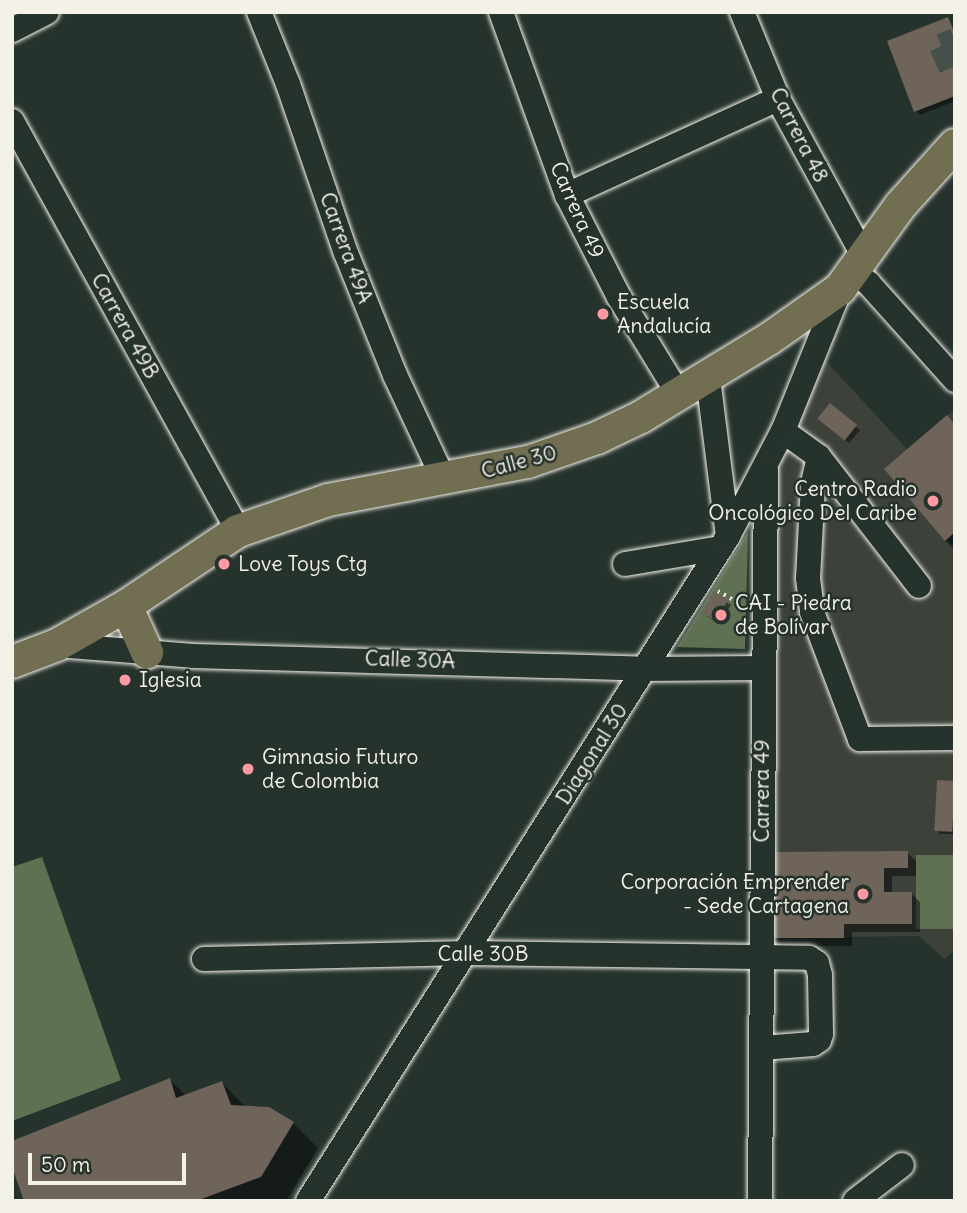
<!DOCTYPE html>
<meta charset="utf-8">
<style>
body{margin:0}
#map{position:relative;width:967px;height:1213px;overflow:hidden;background:#26332d;font-family:Delius,sans-serif}
div>[style]{position:absolute}
.built>*{inset:0;background:#3c423a}
.green>*{inset:0;background:#607153;transform-origin:0 0}
.shadow>*{inset:0;background:#0007}
.building>*{inset:0;background:#6f6459;transform-origin:0 0}
.minor-tunnel>*{height:24px;margin-top:-12px;transform-origin:0;background:repeating-linear-gradient(90deg,#455049 0 24px,transparent 0 36px)}
.path>*{height:3.5px;margin-top:-1.75px;transform-origin:0;background:repeating-linear-gradient(90deg,#f4f1e8 0 2px,transparent 0 7px)}
.roads{filter:drop-shadow(0 0 2px #f4f1e8) drop-shadow(0 0 2px #f4f1e8)}
.minor>*{height:24px;margin:-12px;padding:0 12px;transform-origin:12px;border-radius:12px;background:#26332d}
.major>*{height:32px;margin:-16px;padding:0 16px;transform-origin:16px;border-radius:16px;background:#726e52}
.dots>*{width:19px;height:19px;translate:-50% -50%;box-sizing:border-box;border:4px solid #26332d;border-radius:50%}
span{translate:-50% -50%;white-space:nowrap;text-align:center;line-height:1.15;-webkit-text-stroke:5px #26332d;paint-order:stroke}
.street-label{font-size:21px;color:#f4f1e8}
.poi-label{font-size:21px;color:#f4f1e8}
.left{translate:0 -50%;text-align:left}
.right{translate:-100% -50%;text-align:right}
.frame{position:absolute;inset:0;border:14px solid #f4f1e8;pointer-events:none}
.scale{position:absolute;left:28px;top:1153px;width:158px;height:32px;box-sizing:border-box;border:4px solid #f4f1e8;border-top:0;padding-left:9px;font-size:21px;line-height:24px;white-space:nowrap;color:#f4f1e8;-webkit-text-stroke:5px #26332d;paint-order:stroke}
</style>
<div id="map">
<div class="built">
<div style="clip-path:polygon(825px 360px,907px 449px,955px 409px,955px 532px,945px 541px,955px 552px,955px 950px,945px 959px,919px 936px,772px 938px,777px 474px)"></div>
</div>
<div class="green">
<div style="clip-path:polygon(748px 532px,745px 649px,677px 647px)"></div>
<div style="left:916px;top:855px;width:39px;height:74px"></div>
<div style="clip-path:polygon(42px 857px,121px 1080px,12px 1121px,12px 867px)"></div>
</div>
<div class="shadow">
<div style="clip-path:polygon(948px 19px,955px 32px,955px 101px,920px 115px,916px 111px)"></div>
<div style="clip-path:polygon(830px 406px,860px 430px,849px 443px,824px 423px)"></div>
<div style="clip-path:polygon(955px 426px,955px 548px,946px 540px)"></div>
<div style="clip-path:polygon(715px 594px,731px 605px,719px 624px,707px 616px)"></div>
<div style="clip-path:polygon(955px 782px,955px 834px,940px 834px,937px 830px)"></div>
<div style="clip-path:polygon(907px 853px,916px 861px,916px 876px,892px 876px,892px 893px,911px 893px,920px 902px,920px 932px,852px 932px,852px 946px,782px 946px,773px 938px)"></div>
<div style="clip-path:polygon(170px 1080px,186px 1096px,222px 1083px,247px 1108px,293px 1123px,318px 1148px,286px 1201px,27px 1201px)"></div>
</div>
<div class="building">
<div style="clip-path:polygon(948px 17px,955px 34px,955px 96px,914px 112px,887px 41px)"></div>
<div style="left:830px;top:403px;width:35px;height:20px;rotate:39deg"></div>
<div style="clip-path:polygon(947px 415px,955px 425px,955px 532px,945px 541px,884px 469px)"></div>
<div style="left:714px;top:592px;width:16px;height:24px;rotate:30deg"></div>
<div style="left:937px;top:780px;width:18px;height:51px;rotate:3deg"></div>
<div style="clip-path:polygon(908px 851px,908px 868px,884px 868px,884px 892px,912px 892px,912px 924px,844px 924px,844px 938px,772px 938px,772px 852px)"></div>
<div style="clip-path:polygon(170px 1078px,176px 1098px,222px 1081px,231px 1105px,269px 1107px,294px 1122px,261px 1177px,196px 1201px,24px 1201px,12px 1167px,12px 1141px)"></div>
</div>
<div class="minor-tunnel">
<div style="left:955px;top:40px;width:15px;rotate:157deg"></div>
<div style="left:941px;top:46px;width:35px;rotate:66deg"></div>
</div>
<div class="path">
<div style="left:718px;top:591px;width:28px;rotate:30deg"></div>
</div>
<div class="roads">
<div class="minor">
<div style="left:259px;top:12px;width:78px;rotate:68.1deg"></div>
<div style="left:288px;top:84px;width:179px;rotate:71.1deg"></div>
<div style="left:346px;top:253px;width:131px;rotate:68.1deg"></div>
<div style="left:395px;top:375px;width:116px;rotate:65deg"></div>
<div style="left:501px;top:12px;width:195px;rotate:70.2deg"></div>
<div style="left:567px;top:195px;width:114px;rotate:63deg"></div>
<div style="left:619px;top:297px;width:115px;rotate:58.5deg"></div>
<div style="left:742px;top:12px;width:94px;rotate:67.5deg"></div>
<div style="left:778px;top:99px;width:178px;rotate:61.4deg"></div>
<div style="left:12px;top:30px;width:39px;rotate:-27deg"></div>
<div style="left:12px;top:121px;width:468px;rotate:61.1deg"></div>
<div style="left:567px;top:195px;width:232px;rotate:-24.5deg"></div>
<div style="left:852px;top:270px;width:22px;rotate:39deg"></div>
<div style="left:869px;top:284px;width:129px;rotate:48.1deg"></div>
<div style="left:708px;top:378px;width:159px;rotate:82.8deg"></div>
<div style="left:783px;top:431px;width:44px;rotate:35.8deg"></div>
<div style="left:819px;top:457px;width:163px;rotate:52.2deg"></div>
<div style="left:819px;top:457px;width:28px;rotate:103deg"></div>
<div style="left:813px;top:484px;width:94px;rotate:93deg"></div>
<div style="left:808px;top:578px;width:34px;rotate:83deg"></div>
<div style="left:812px;top:612px;width:136px;rotate:69.3deg"></div>
<div style="left:860px;top:739px;width:95px;rotate:-0.6deg"></div>
<div style="left:625px;top:564px;width:97px;rotate:-9.5deg"></div>
<div style="left:57px;top:645px;width:136px;rotate:4.6deg"></div>
<div style="left:193px;top:656px;width:453px;rotate:1.6deg"></div>
<div style="left:646px;top:669px;width:117px;rotate:-0.5deg"></div>
<div style="left:204px;top:959px;width:264px;rotate:-1.3deg"></div>
<div style="left:468px;top:953px;width:341px;rotate:0.8deg"></div>
<div style="left:809px;top:958px;width:9px;rotate:32deg"></div>
<div style="left:817px;top:963px;width:12px;rotate:76deg"></div>
<div style="left:820px;top:975px;width:59px;rotate:89deg"></div>
<div style="left:821px;top:1034px;width:6px;rotate:108deg"></div>
<div style="left:819px;top:1040px;width:7px;rotate:146deg"></div>
<div style="left:813px;top:1044px;width:51px;rotate:175.5deg"></div>
<div style="left:308px;top:1201px;width:787px;rotate:-57.72deg"></div>
<div style="left:728px;top:536px;width:119px;rotate:-62.4deg"></div>
<div style="left:783px;top:431px;width:153px;rotate:-68.1deg"></div>
<div style="left:760px;top:1201px;width:731px;rotate:-89.53deg"></div>
<div style="left:855px;top:1201px;width:59px;rotate:-37.5deg"></div>
</div>
<div class="major">
<div style="left:126px;top:606px;width:51px;rotate:65.5deg"></div>
<div style="left:12px;top:662px;width:48px;rotate:-20.7deg"></div>
<div style="left:57px;top:645px;width:79px;rotate:-29.5deg"></div>
<div style="left:126px;top:606px;width:135px;rotate:-33.8deg"></div>
<div style="left:238px;top:531px;width:95px;rotate:-19deg"></div>
<div style="left:328px;top:500px;width:204px;rotate:-10.8deg"></div>
<div style="left:528px;top:462px;width:73px;rotate:-19.2deg"></div>
<div style="left:597px;top:438px;width:49px;rotate:-25.5deg"></div>
<div style="left:641px;top:417px;width:150px;rotate:-31.4deg"></div>
<div style="left:769px;top:339px;width:87px;rotate:-35.2deg"></div>
<div style="left:840px;top:289px;width:102px;rotate:-54.1deg"></div>
<div style="left:900px;top:206px;width:82px;rotate:-48deg"></div>
</div>
</div>
<div class="dots">
<div style="left:603px;top:314px;background:#ff9aa2"></div>
<div style="left:933px;top:501px;background:#ff9aa2"></div>
<div style="left:224px;top:564px;background:#ff9aa2"></div>
<div style="left:721px;top:615px;background:#ff9aa2"></div>
<div style="left:125px;top:680px;background:#ff9aa2"></div>
<div style="left:248px;top:769px;background:#ff9aa2"></div>
<div style="left:863px;top:894px;background:#ff9aa2"></div>
</div>
<div class="street-label">
<span style="left:799px;top:135px;rotate:63deg">Carrera 48</span>
<span style="left:577px;top:210px;rotate:66deg">Carrera 49</span>
<span style="left:346px;top:248px;rotate:70deg">Carrera 49A</span>
<span style="left:125px;top:326px;rotate:61deg">Carrera 49B</span>
<span style="left:519px;top:462px;rotate:-15deg">Calle 30</span>
<span style="left:410px;top:660px;rotate:2deg">Calle 30A</span>
<span style="left:592px;top:754px;rotate:-58deg">Diagonal 30</span>
<span style="left:762px;top:791px;rotate:-90deg">Carrera 49</span>
<span style="left:483px;top:954px">Calle 30B</span>
</div>
<div class="poi-label">
<span class="left" style="left:617px;top:314px">Escuela<br>Andalucía</span>
<span class="right" style="left:917px;top:501px">Centro Radio<br>Oncológico Del Caribe</span>
<span class="left" style="left:238px;top:564px">Love Toys Ctg</span>
<span class="left" style="left:735px;top:615px">CAI - Piedra<br>de Bolívar</span>
<span class="left" style="left:139px;top:680px">Iglesia</span>
<span class="left" style="left:262px;top:769px">Gimnasio Futuro<br>de Colombia</span>
<span class="right" style="left:849px;top:894px">Corporación Emprender<br>- Sede Cartagena</span>
</div>
<div class="frame"></div>
<div class="scale">50 m</div>
</div>
